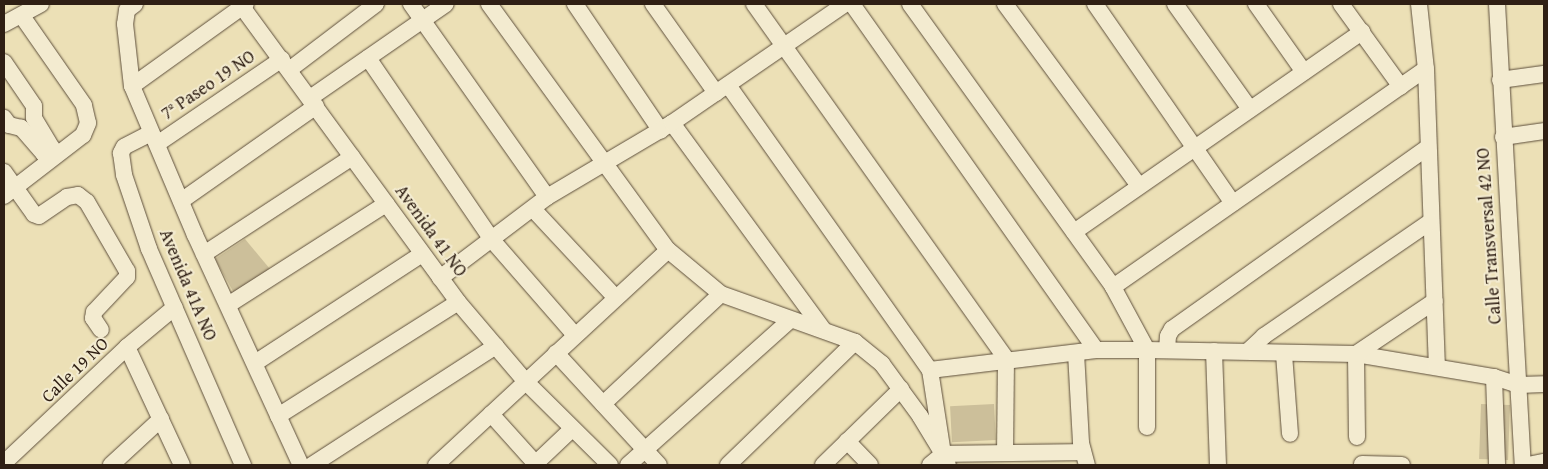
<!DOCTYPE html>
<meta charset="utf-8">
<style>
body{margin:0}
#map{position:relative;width:1548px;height:469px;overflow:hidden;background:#ece0b6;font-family:"Gentium Book Plus",serif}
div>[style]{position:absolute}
.green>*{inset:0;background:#ccbf9a;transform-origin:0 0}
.roads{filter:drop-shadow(0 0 1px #5e4f3c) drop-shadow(0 0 1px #5e4f3c)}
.minor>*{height:16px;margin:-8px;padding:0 8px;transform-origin:8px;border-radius:8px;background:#f3ebd0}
span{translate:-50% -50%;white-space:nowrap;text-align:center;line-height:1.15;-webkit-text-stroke:4px #f3ebd0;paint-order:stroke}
.street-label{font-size:18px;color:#2f1f14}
.frame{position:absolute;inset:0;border:5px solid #2f1f14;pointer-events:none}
</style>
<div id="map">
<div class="green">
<div style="clip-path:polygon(245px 239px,270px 269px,234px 293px,215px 259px)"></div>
<div style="left:994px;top:404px;width:36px;height:44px;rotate:87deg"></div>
<div style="left:1481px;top:404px;width:29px;height:55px;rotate:2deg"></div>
</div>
<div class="roads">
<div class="minor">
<div style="left:135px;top:4px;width:10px;rotate:143deg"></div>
<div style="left:127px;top:10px;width:14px;rotate:98deg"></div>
<div style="left:125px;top:24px;width:62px;rotate:83.6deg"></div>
<div style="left:132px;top:86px;width:162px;rotate:67.1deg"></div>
<div style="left:195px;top:235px;width:253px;rotate:65.3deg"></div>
<div style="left:240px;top:4px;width:369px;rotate:53.8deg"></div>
<div style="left:458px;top:302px;width:105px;rotate:49.6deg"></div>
<div style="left:526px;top:382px;width:118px;rotate:44.7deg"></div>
<div style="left:411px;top:4px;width:236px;rotate:54.8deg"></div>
<div style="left:489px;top:4px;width:304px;rotate:54deg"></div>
<div style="left:668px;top:250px;width:69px;rotate:39.7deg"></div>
<div style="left:721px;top:294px;width:142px;rotate:19.7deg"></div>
<div style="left:855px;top:342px;width:35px;rotate:39deg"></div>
<div style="left:882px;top:364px;width:64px;rotate:53.8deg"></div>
<div style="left:920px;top:416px;width:44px;rotate:58.8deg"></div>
<div style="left:575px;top:4px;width:153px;rotate:55.9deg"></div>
<div style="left:653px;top:4px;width:109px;rotate:54.7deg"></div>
<div style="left:754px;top:4px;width:435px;rotate:54.6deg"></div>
<div style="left:1006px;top:359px;width:93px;rotate:90.6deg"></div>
<div style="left:852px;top:4px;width:423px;rotate:54.8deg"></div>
<div style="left:910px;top:4px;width:348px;rotate:54.3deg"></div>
<div style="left:1113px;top:287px;width:72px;rotate:61.6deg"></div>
<div style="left:1147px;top:350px;width:209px;rotate:1.1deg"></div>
<div style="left:1356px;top:354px;width:140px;rotate:9.5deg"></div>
<div style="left:1494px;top:377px;width:26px;rotate:18deg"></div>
<div style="left:1519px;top:385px;width:25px;rotate:-2deg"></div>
<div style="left:1005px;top:4px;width:226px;rotate:53.6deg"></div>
<div style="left:1095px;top:4px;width:242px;rotate:55.3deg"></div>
<div style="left:1175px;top:4px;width:129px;rotate:54.5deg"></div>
<div style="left:1256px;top:4px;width:83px;rotate:54.8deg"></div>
<div style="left:1341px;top:4px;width:102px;rotate:54.1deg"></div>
<div style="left:1419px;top:4px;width:65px;rotate:83.9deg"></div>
<div style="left:1426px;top:69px;width:297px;rotate:87.9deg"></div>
<div style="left:1497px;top:4px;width:462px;rotate:86.8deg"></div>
<div style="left:4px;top:24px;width:42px;rotate:-28.4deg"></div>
<div style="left:368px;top:58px;width:220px;rotate:55.7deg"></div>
<div style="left:492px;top:240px;width:126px;rotate:48.9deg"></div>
<div style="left:4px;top:62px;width:53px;rotate:55.7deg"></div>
<div style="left:34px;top:106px;width:12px;rotate:90deg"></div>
<div style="left:34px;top:118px;width:35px;rotate:59deg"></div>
<div style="left:52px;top:148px;width:9px;rotate:90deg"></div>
<div style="left:52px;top:157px;width:9px;rotate:-159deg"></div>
<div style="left:44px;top:154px;width:35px;rotate:-131deg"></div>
<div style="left:21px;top:128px;width:12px;rotate:-166deg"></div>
<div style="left:9px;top:125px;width:9px;rotate:-126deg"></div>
<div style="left:289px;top:70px;width:109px;rotate:-37.2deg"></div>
<div style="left:1500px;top:80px;width:44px;rotate:-7.8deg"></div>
<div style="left:728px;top:85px;width:349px;rotate:54.7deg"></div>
<div style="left:930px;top:370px;width:85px;rotate:81.2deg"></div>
<div style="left:943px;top:454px;width:12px;rotate:66deg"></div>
<div style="left:132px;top:86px;width:140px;rotate:-35.7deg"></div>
<div style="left:310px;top:98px;width:165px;rotate:-34.7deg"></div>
<div style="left:672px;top:123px;width:255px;rotate:53.8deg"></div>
<div style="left:151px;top:133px;width:30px;rotate:153deg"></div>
<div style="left:124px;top:147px;width:7px;rotate:117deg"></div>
<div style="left:121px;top:153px;width:22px;rotate:82deg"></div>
<div style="left:124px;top:175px;width:78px;rotate:71.3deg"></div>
<div style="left:149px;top:249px;width:236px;rotate:66.5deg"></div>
<div style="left:1503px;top:137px;width:41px;rotate:-8.3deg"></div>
<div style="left:157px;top:144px;width:151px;rotate:-34.2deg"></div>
<div style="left:4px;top:172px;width:52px;rotate:54.5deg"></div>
<div style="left:34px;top:214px;width:5px;rotate:22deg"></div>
<div style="left:39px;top:216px;width:34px;rotate:-34deg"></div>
<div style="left:67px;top:197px;width:11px;rotate:-10deg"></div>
<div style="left:78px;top:195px;width:11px;rotate:38deg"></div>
<div style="left:87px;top:202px;width:80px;rotate:59.9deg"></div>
<div style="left:127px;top:271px;width:6px;rotate:90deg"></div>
<div style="left:127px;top:277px;width:48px;rotate:133.3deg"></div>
<div style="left:94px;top:312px;width:6px;rotate:99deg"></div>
<div style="left:93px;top:318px;width:14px;rotate:56deg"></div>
<div style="left:4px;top:196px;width:100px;rotate:-37.7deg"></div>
<div style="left:83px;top:135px;width:13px;rotate:-67deg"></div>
<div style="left:88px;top:123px;width:18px;rotate:-103deg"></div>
<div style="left:84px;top:105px;width:108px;rotate:-124.9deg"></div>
<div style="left:181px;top:201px;width:165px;rotate:-35.1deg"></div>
<div style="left:533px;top:209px;width:120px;rotate:47deg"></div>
<div style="left:1074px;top:232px;width:351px;rotate:-34.8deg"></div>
<div style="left:204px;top:254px;width:177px;rotate:-33.2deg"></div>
<div style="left:440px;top:278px;width:134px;rotate:-37.1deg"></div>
<div style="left:547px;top:197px;width:145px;rotate:-30.6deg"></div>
<div style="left:672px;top:123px;width:210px;rotate:-34.5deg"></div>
<div style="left:1113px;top:287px;width:381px;rotate:-34.9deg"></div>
<div style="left:228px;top:305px;width:188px;rotate:-32.6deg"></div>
<div style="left:127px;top:347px;width:130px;rotate:65deg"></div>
<div style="left:1167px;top:350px;width:14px;rotate:-86deg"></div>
<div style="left:1168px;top:336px;width:8px;rotate:-60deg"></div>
<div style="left:1172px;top:329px;width:313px;rotate:-35.4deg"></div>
<div style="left:1214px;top:351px;width:114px;rotate:88deg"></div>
<div style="left:1248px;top:351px;width:22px;rotate:-43deg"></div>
<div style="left:1264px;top:336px;width:201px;rotate:-34.5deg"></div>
<div style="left:556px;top:353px;width:152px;rotate:47.4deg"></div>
<div style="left:1076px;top:353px;width:90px;rotate:86.8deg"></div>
<div style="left:1081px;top:443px;width:23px;rotate:75deg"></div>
<div style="left:1284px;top:354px;width:80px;rotate:85.7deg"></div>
<div style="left:255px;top:363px;width:199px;rotate:-33.1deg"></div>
<div style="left:930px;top:370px;width:167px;rotate:-6.9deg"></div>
<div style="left:1096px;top:350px;width:51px"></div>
<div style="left:1147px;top:350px;width:77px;rotate:90deg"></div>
<div style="left:1494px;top:377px;width:88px;rotate:88deg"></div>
<div style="left:603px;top:404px;width:161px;rotate:-43deg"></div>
<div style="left:491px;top:414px;width:67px;rotate:48deg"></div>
<div style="left:278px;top:416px;width:213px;rotate:-32.3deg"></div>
<div style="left:1357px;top:437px;width:83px;rotate:-90.7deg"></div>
<div style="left:1356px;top:354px;width:95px;rotate:-33.9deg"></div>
<div style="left:847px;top:441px;width:33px;rotate:46deg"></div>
<div style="left:4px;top:463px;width:169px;rotate:-43.3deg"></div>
<div style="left:127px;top:347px;width:62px;rotate:-39.8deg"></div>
<div style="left:1362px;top:464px;width:40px;rotate:1.4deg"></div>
<div style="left:111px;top:465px;width:68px;rotate:-42.6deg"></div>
<div style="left:312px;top:465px;width:219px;rotate:-32.9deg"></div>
<div style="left:436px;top:465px;width:316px;rotate:-42.8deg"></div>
<div style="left:534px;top:465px;width:52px;rotate:-43.5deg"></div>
<div style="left:628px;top:465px;width:217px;rotate:-41.8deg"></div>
<div style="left:728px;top:465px;width:177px;rotate:-44.1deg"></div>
<div style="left:823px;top:465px;width:109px;rotate:-44.3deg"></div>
<div style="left:930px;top:465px;width:17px;rotate:-40deg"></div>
<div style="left:943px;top:454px;width:140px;rotate:-0.8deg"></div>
<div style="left:1528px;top:465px;width:16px;rotate:-11deg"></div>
</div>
</div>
<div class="street-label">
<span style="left:208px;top:85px;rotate:-34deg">7º Paseo 19 NO</span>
<span style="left:431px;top:231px;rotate:54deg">Avenida 41 NO</span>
<span style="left:1489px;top:236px;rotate:-94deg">Calle Transversal 42 NO</span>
<span style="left:188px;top:285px;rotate:67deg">Avenida 41A NO</span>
<span style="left:75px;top:370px;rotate:-44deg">Calle 19 NO</span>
</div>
<div class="frame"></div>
</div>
